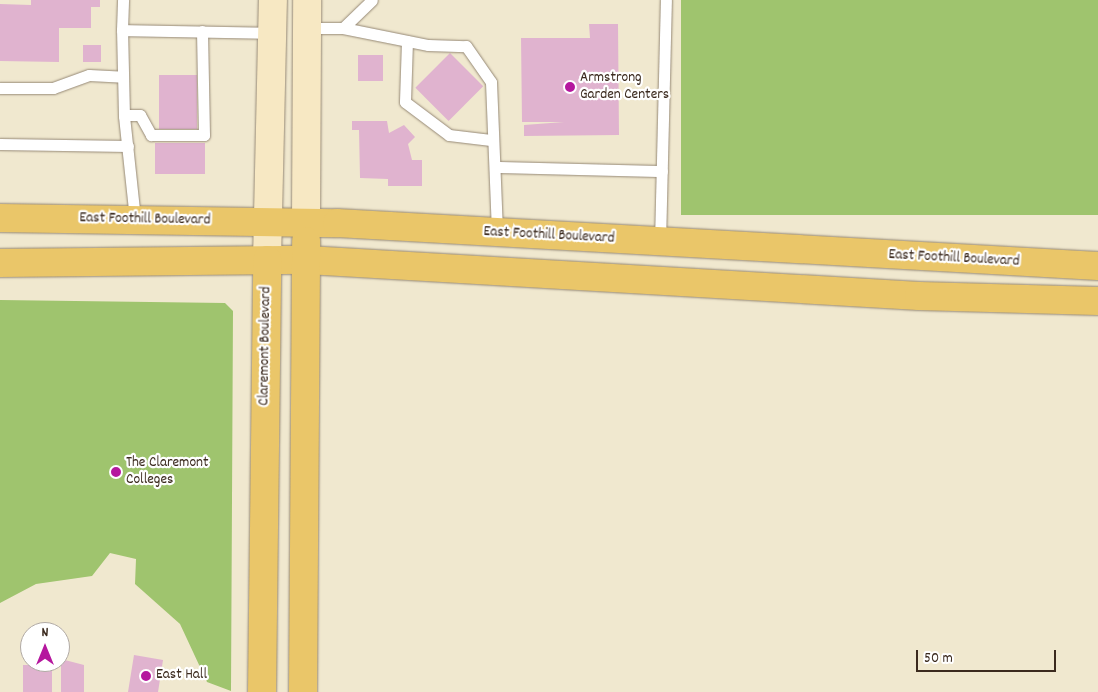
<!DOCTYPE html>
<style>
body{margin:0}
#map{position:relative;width:1098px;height:692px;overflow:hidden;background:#f0e8cf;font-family:Dekko,sans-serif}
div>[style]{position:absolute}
.green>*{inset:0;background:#9fc46e;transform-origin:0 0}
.building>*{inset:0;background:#e0b3cf;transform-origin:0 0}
.roads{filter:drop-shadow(0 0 1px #968976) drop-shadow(0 0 1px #968976)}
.lane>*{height:11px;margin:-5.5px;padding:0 5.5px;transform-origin:5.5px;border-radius:5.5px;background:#fff}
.secondary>*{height:28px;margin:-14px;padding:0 14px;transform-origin:14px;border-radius:14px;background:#f7e8c3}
.primary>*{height:28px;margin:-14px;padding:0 14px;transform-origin:14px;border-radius:14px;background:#eac669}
.dots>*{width:14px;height:14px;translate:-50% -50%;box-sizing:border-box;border:2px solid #fff;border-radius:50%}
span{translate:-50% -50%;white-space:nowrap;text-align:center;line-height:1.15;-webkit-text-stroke:4.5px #fff;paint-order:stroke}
.poi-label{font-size:15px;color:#3b2a1e}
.left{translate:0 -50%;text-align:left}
.street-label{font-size:15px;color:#3b2a1e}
.north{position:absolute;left:20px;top:622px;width:50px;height:50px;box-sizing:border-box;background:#fff;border:1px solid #b1aaa5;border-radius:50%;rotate:0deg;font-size:14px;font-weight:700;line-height:20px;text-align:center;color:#3b2a1e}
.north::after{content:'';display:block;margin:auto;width:18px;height:22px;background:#b5179e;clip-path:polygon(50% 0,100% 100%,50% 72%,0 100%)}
.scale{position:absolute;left:916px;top:650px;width:140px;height:22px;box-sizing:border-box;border:2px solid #3b2a1e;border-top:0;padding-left:6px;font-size:15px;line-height:18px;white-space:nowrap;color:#3b2a1e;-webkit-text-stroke:4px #fff;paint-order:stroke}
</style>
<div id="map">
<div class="green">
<div style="left:681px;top:0;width:417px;height:215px"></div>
<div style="clip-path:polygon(0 300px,225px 303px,233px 311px,231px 691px,207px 682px,180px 624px,135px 584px,136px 559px,110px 553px,92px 576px,36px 584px,0 603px)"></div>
</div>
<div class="building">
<div style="clip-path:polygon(31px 0,100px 0,100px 7px,91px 7px,91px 28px,59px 28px,59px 62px,0 61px,0 4px,31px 5px)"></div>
<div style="clip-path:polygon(589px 24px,618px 24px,619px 135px,524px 136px,524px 125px,564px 122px,522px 122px,521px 38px,590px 38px)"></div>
<div style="left:83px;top:45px;width:18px;height:17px"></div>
<div style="left:450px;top:53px;width:47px;height:49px;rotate:45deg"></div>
<div style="left:358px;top:55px;width:25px;height:26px"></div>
<div style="left:159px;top:75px;width:38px;height:54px"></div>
<div style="clip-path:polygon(352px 121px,387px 121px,389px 133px,404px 125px,415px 137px,408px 144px,412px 160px,422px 160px,422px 186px,388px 186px,388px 179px,360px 178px,359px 130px,352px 130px)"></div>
<div style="left:155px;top:143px;width:50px;height:31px"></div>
<div style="clip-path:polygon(134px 655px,163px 660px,158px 692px,128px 692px)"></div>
<div style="clip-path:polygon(61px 659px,84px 665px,84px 692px,61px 692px)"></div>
<div style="left:23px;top:665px;width:29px;height:27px"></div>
</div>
<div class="roads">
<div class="lane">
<div style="left:307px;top:28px;width:36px"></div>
<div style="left:343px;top:28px;width:40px;rotate:-44deg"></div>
<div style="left:343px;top:28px;width:87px;rotate:11.3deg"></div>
<div style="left:428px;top:45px;width:38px;rotate:2deg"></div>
<div style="left:466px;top:46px;width:44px;rotate:55.2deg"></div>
<div style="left:491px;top:82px;width:151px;rotate:87.7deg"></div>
<div style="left:122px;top:30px;width:30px;rotate:-88deg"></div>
<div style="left:407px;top:41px;width:61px;rotate:91.9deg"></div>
<div style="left:405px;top:102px;width:55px;rotate:36.9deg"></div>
<div style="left:449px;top:135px;width:42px;rotate:6.8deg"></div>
<div style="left:0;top:88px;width:53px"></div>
<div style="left:53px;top:88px;width:38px;rotate:-20deg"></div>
<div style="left:89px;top:75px;width:34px;rotate:3deg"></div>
<div style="left:124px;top:115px;width:16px"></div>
<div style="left:140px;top:115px;width:23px;rotate:61deg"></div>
<div style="left:151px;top:135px;width:53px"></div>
<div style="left:204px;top:135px;width:104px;rotate:-91.1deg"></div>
<div style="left:0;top:144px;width:128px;rotate:0.9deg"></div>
<div style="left:495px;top:167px;width:167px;rotate:1.4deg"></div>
<div style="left:135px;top:219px;width:104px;rotate:-96.1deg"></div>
<div style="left:124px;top:116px;width:86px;rotate:-91.3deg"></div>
<div style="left:122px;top:30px;width:151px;rotate:1.1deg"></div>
<div style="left:660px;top:242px;width:242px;rotate:-88.6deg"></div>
</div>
<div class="secondary">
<div style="left:306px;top:222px;width:222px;rotate:-89.7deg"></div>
<div style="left:267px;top:260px;width:260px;rotate:-88.7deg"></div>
</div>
<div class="primary">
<div style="left:0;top:218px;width:337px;rotate:0.9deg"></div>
<div style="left:337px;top:223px;width:762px;rotate:3.23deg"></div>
<div style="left:0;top:263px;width:307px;rotate:-0.6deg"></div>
<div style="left:307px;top:260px;width:613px;rotate:3.37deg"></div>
<div style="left:919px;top:296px;width:179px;rotate:1.6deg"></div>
<div style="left:262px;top:692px;width:432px;rotate:-89.3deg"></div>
<div style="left:303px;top:692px;width:451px;rotate:-89.6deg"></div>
</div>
</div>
<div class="dots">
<div style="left:570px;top:87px;background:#b5179e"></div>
<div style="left:116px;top:472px;background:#b5179e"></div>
<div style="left:146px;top:676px;background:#b5179e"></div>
</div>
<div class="poi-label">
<span class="left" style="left:580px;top:87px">Armstrong<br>Garden Centers</span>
<span class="left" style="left:126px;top:472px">The Claremont<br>Colleges</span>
<span class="left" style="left:156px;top:676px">East Hall</span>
</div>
<div class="street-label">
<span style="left:145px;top:220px;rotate:1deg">East Foothill Boulevard</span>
<span style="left:549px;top:236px;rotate:3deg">East Foothill Boulevard</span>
<span style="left:954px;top:259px;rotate:3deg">East Foothill Boulevard</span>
<span style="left:266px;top:346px;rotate:-89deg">Claremont Boulevard</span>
</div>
<div class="north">N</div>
<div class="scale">50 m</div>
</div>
